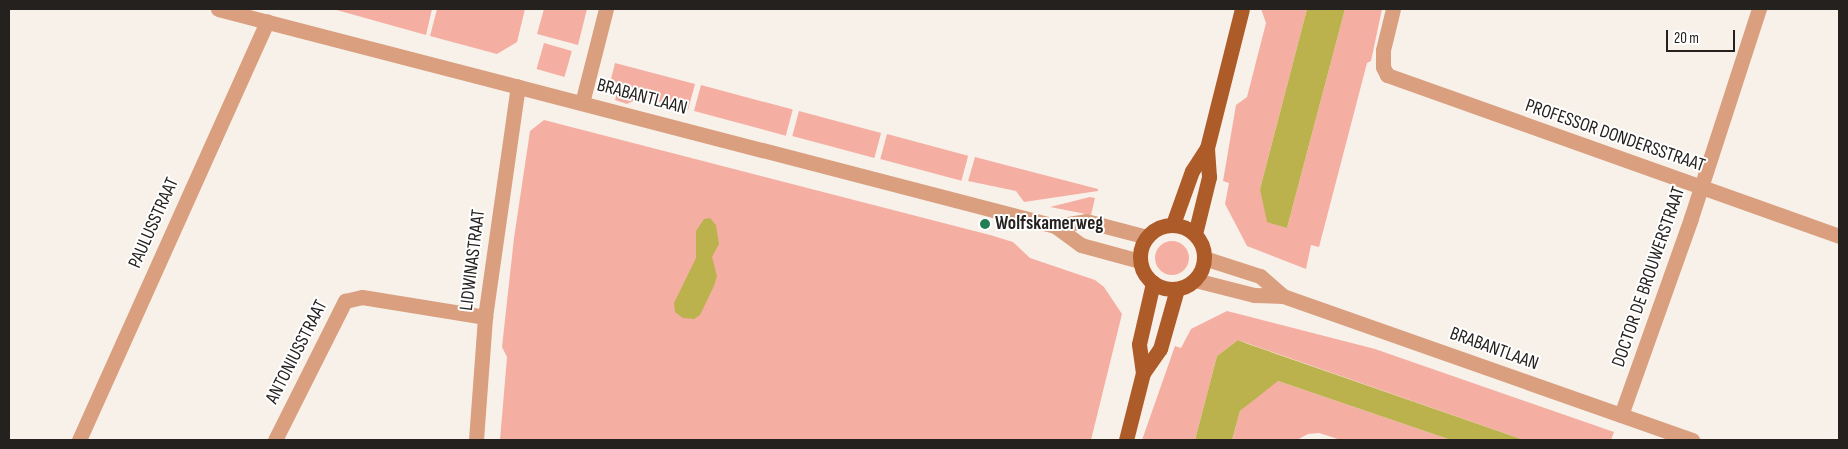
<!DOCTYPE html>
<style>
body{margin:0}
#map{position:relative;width:1848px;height:449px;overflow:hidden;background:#f8f1ea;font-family:"Sofia Sans Condensed",sans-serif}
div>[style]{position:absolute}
.green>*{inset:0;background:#f5afa2;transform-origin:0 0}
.round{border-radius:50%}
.water>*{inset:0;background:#bbb24d}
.minor>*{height:15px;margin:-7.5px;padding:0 7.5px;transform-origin:7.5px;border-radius:7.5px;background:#d99f7f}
.major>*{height:15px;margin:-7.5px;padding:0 7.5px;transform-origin:7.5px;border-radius:7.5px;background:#ad5b28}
.major>.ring{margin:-7.5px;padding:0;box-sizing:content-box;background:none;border:15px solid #ad5b28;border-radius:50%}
.dots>*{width:14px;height:14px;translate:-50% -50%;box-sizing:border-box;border:2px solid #fff;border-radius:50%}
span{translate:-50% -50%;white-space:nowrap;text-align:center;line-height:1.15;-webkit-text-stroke:4px #fff;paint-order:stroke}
.street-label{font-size:19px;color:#24211f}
.poi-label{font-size:19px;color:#24211f;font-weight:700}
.left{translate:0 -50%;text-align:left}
.frame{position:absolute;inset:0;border:10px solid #24211f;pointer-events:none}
.scale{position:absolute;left:1666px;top:30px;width:69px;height:22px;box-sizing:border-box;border:2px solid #24211f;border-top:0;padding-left:6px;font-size:15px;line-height:18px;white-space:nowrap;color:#24211f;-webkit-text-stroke:4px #fff;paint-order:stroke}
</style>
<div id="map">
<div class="green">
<div style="clip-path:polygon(333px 9px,432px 9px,426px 35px)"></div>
<div style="clip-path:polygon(437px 9px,525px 9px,517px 42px,497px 54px,430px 36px)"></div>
<div style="clip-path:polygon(544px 9px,587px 9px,578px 45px,537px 34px)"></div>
<div style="clip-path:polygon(1261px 9px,1307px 9px,1260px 189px,1287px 228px,1345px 9px,1382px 9px,1371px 61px,1367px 63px,1319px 247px,1311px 245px,1306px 269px,1247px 246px,1225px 204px,1229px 183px,1223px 181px,1236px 105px,1247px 97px,1266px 23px)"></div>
<div style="left:544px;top:43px;width:29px;height:27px;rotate:16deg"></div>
<div style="clip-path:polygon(615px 63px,695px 84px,688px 110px,641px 97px,627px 104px,615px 100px,619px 86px,610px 83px)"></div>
<div style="left:701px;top:85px;width:95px;height:27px;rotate:15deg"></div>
<div style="left:799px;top:111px;width:85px;height:26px;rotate:15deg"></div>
<div style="clip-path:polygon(544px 120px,990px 235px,1013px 242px,1030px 258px,1095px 280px,1104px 287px,1122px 314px,1091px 440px,500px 440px,507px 357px,502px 347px,514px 238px,530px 131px)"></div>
<div style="left:887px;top:134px;width:84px;height:26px;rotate:15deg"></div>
<div style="clip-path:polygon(975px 157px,1098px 189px,1098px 191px,1024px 202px,1016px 191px,968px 181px)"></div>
<div style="clip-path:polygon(1090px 197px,1095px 198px,1091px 215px,1050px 207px)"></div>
<div class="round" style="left:1155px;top:241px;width:34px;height:34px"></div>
<div style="clip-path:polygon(1227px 311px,1375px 349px,1614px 432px,1611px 440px,1524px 440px,1238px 340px,1217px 356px,1195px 440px,1142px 440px,1175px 346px,1181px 348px,1191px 329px)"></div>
<div style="clip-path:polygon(1275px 381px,1278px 381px,1451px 440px,1341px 440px,1319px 433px,1308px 434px,1297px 440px,1232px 440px,1240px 411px)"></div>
</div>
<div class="water">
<div style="clip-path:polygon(1307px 9px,1345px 9px,1287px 228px,1267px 222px,1260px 189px)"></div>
<div style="clip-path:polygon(710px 218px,716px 225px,719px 244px,712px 257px,717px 276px,714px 286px,700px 315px,694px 319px,683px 318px,675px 312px,674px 303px,696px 258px,696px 231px,704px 219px)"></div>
<div style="clip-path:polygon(1238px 340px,1248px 344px,1524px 440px,1451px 440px,1278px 381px,1240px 411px,1232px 440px,1195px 440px,1217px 356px)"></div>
</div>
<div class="minor">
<div style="left:218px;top:9px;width:865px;rotate:14.53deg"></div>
<div style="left:1055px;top:226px;width:32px;rotate:36deg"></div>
<div style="left:1081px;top:245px;width:61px;rotate:15.2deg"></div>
<div style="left:1393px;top:9px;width:42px;rotate:103.7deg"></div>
<div style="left:1383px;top:50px;width:17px;rotate:90deg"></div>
<div style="left:1383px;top:67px;width:9px;rotate:63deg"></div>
<div style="left:1387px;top:75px;width:480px;rotate:19.6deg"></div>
<div style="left:582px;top:103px;width:97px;rotate:-75.7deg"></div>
<div style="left:1055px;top:226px;width:31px;rotate:-9deg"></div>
<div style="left:1086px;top:221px;width:63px;rotate:14.7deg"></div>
<div style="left:1204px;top:258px;width:59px;rotate:17.8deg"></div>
<div style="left:1260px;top:276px;width:30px;rotate:41deg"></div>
<div style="left:1195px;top:280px;width:61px;rotate:14.3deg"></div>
<div style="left:1254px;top:295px;width:29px;rotate:2deg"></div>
<div style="left:1283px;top:296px;width:434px;rotate:19.4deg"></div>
<div style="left:1621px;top:415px;width:209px;rotate:-70.4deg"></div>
<div style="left:1691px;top:218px;width:220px;rotate:-72deg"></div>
<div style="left:79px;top:440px;width:459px;rotate:-65.8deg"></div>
<div style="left:275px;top:440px;width:156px;rotate:-63.3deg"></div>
<div style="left:345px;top:301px;width:17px;rotate:-13deg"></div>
<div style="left:362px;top:297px;width:125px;rotate:9.2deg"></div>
<div style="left:476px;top:440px;width:123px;rotate:-85.8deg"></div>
<div style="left:485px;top:317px;width:233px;rotate:-81.9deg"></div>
</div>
<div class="major">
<div style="left:1173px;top:224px;width:56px;rotate:-70.3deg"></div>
<div style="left:1192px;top:171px;width:27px;rotate:-57deg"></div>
<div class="ring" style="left:1140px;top:225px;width:49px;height:49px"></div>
<div style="left:1195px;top:234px;width:59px;rotate:-76.2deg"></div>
<div style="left:1209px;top:177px;width:29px;rotate:-94deg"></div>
<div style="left:1207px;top:148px;width:143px;rotate:-75.9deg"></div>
<div style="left:1143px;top:373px;width:29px;rotate:-98deg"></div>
<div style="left:1139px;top:344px;width:63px;rotate:-77.1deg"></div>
<div style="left:1126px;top:440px;width:69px;rotate:-75.8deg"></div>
<div style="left:1143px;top:373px;width:29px;rotate:-55deg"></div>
<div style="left:1160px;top:349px;width:62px;rotate:-74.2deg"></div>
</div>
<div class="dots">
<div style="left:985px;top:224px;background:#237e54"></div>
</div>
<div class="street-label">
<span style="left:642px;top:97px;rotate:15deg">BRABANTLAAN</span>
<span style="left:1615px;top:136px;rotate:19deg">PROFESSOR DONDERSSTRAAT</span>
<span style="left:154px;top:223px;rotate:-66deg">PAULUSSTRAAT</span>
<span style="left:473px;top:260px;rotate:-83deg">LIDWINASTRAAT</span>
<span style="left:1649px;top:277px;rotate:-71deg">DOCTOR DE BROUWERSTRAAT</span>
<span style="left:1494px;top:349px;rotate:20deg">BRABANTLAAN</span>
<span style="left:297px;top:352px;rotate:-63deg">ANTONIUSSTRAAT</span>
</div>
<div class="poi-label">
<span class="left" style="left:995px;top:224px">Wolfskamerweg</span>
</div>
<div class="frame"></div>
<div class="scale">20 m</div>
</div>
